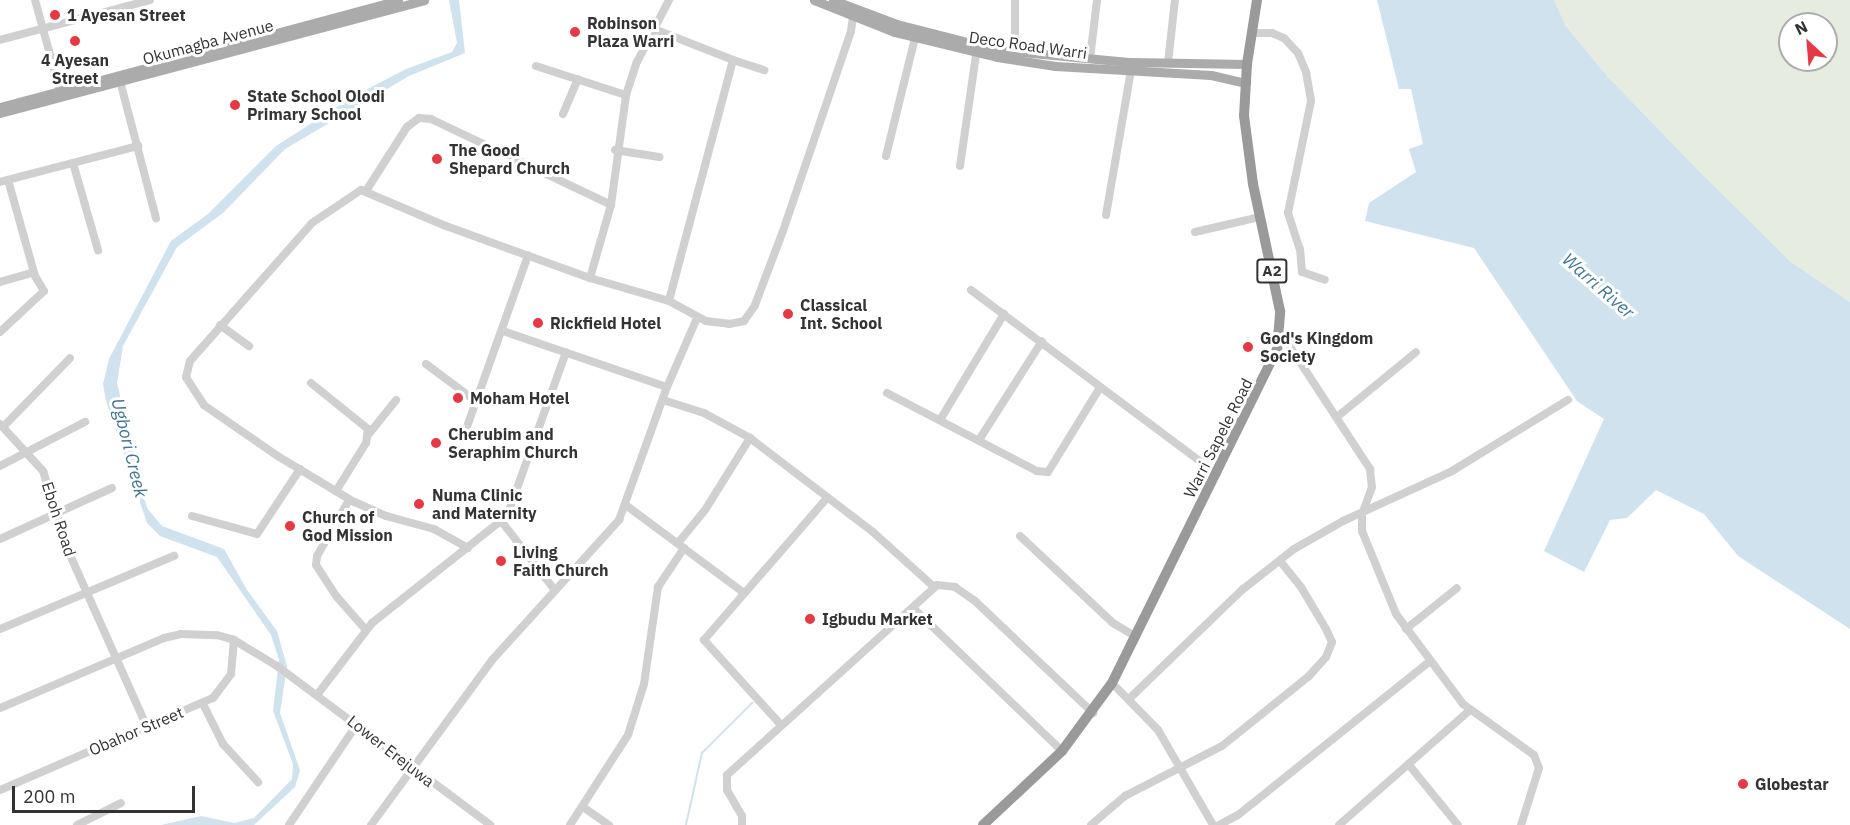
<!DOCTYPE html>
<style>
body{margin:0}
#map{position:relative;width:1850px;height:825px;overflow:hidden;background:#fff;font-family:"IBM Plex Sans",sans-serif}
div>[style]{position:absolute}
.green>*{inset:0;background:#e6ecdf}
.water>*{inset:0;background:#cfe2ee}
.stream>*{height:1.5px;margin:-0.75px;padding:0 0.75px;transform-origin:0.75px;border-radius:0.75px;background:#cfe2ee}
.minor>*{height:8px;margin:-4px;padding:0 4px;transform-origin:4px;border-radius:4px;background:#d0d0d0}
.major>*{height:9px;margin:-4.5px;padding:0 4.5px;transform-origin:4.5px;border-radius:4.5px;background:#ababab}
.highway>*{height:10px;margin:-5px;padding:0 5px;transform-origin:5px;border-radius:5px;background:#9a9a9a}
.dots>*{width:16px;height:16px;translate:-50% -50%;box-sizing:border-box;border:3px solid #fff;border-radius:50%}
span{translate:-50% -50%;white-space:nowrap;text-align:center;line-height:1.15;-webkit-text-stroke:6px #fff;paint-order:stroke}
.shield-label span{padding:2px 4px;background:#fff;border:2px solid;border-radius:4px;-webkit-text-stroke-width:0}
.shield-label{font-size:15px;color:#333;font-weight:700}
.poi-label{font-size:16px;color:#333;font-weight:700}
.left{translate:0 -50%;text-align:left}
.street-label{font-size:16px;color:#333}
.water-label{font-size:18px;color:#3f7597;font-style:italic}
.north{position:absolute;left:1778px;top:12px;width:60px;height:60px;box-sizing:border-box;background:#fff;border:2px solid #adadad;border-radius:50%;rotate:334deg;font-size:16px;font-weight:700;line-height:24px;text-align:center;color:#333}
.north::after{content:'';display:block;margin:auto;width:21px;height:27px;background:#e63946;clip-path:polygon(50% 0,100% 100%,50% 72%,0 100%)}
.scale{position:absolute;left:12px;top:786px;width:183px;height:27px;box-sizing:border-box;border:3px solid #333;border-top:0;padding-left:8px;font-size:18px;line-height:21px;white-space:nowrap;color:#333;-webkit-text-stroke:4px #fff;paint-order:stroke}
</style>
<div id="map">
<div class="green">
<div style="clip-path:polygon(evenodd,1554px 0,1850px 0,1850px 302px,1791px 262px,1697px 169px,1608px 77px,1566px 26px,1554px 0,1790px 24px,1826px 24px,1826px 60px,1790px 60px,1790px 24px)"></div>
</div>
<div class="water">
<div style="clip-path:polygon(449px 0,459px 0,465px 53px,409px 76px,285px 149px,223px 213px,177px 247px,123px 346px,117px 383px,147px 508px,162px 526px,224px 549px,247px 590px,277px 631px,287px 666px,280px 713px,300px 770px,295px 787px,254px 825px,161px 825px,201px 816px,234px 823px,254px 818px,292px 779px,293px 764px,273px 711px,279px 660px,271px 635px,217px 557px,160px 536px,147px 523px,106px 401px,103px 384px,109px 359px,171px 241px,208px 214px,276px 146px,354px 96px,406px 69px,452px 52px,457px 43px)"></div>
<div style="clip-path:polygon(1377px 0,1554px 0,1566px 26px,1608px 77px,1697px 169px,1791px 262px,1850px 302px,1850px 629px,1738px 556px,1704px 514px,1656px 490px,1627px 518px,1610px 520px,1584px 572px,1544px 551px,1604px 419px,1577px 401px,1474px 248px,1365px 221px,1369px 203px,1416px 172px,1409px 149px,1423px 144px,1411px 89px,1399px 89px)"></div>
</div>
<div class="stream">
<div style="left:686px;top:825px;width:74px;rotate:-77.5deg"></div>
<div style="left:702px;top:753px;width:71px;rotate:-45deg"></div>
</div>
<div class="minor">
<div style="left:35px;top:0;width:94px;rotate:74.6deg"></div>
<div style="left:654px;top:29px;width:85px;rotate:21.4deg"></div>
<div style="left:733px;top:60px;width:249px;rotate:104.9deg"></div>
<div style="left:1253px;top:33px;width:19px"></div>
<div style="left:1272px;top:33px;width:13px;rotate:23deg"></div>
<div style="left:1284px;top:38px;width:21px;rotate:47deg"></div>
<div style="left:1298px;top:53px;width:21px;rotate:67deg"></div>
<div style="left:1306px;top:72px;width:29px;rotate:80deg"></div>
<div style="left:1311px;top:101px;width:114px;rotate:101.6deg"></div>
<div style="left:1288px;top:213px;width:38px;rotate:72deg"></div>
<div style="left:1300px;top:249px;width:23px;rotate:85deg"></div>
<div style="left:1302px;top:272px;width:24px;rotate:19deg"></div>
<div style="left:0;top:40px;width:155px;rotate:-14.9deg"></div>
<div style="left:1015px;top:51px;width:51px;rotate:-90deg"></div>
<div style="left:1090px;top:59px;width:59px;rotate:-83.2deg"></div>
<div style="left:733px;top:60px;width:33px;rotate:18deg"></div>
<div style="left:1168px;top:63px;width:63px;rotate:-83.7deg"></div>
<div style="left:536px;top:66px;width:95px;rotate:17.9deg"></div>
<div style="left:120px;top:81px;width:142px;rotate:75.3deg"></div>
<div style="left:563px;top:114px;width:38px;rotate:-67deg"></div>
<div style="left:615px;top:150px;width:45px;rotate:9deg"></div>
<div style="left:886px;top:156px;width:122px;rotate:-76.2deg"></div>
<div style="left:73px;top:163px;width:91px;rotate:74deg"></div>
<div style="left:960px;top:166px;width:119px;rotate:-81.8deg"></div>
<div style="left:0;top:182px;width:143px;rotate:-14.6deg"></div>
<div style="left:366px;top:191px;width:76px;rotate:-57.4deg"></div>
<div style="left:407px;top:127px;width:15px;rotate:-37deg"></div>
<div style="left:419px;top:118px;width:12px;rotate:5deg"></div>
<div style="left:431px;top:119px;width:199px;rotate:25.5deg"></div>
<div style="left:1106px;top:215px;width:147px;rotate:-80.2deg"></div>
<div style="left:1195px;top:232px;width:67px;rotate:-13deg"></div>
<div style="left:590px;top:278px;width:76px;rotate:-74deg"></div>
<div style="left:611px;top:205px;width:111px;rotate:-82.2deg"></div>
<div style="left:626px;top:95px;width:35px;rotate:-72deg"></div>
<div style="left:637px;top:62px;width:70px;rotate:-62.7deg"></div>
<div style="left:0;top:282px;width:35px;rotate:-16deg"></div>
<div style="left:971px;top:290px;width:307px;rotate:36.8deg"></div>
<div style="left:220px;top:325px;width:36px;rotate:36deg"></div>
<div style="left:503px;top:331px;width:173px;rotate:18.9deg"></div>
<div style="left:0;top:332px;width:60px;rotate:-43deg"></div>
<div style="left:44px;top:291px;width:17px;rotate:-121deg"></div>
<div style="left:35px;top:276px;width:100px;rotate:-105.7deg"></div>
<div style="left:1281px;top:333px;width:163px;rotate:56.8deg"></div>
<div style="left:1370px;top:469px;width:18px;rotate:84deg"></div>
<div style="left:1372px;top:487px;width:29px;rotate:110deg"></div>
<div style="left:1362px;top:514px;width:17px;rotate:90deg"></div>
<div style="left:1362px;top:531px;width:90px;rotate:67.7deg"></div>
<div style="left:1396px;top:614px;width:112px;rotate:53.3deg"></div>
<div style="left:1463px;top:704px;width:87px;rotate:35.7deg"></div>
<div style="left:1534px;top:755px;width:14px;rotate:69deg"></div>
<div style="left:1539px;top:768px;width:60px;rotate:107.5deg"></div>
<div style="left:426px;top:364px;width:64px;rotate:36.7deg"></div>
<div style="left:311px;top:383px;width:73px;rotate:38.9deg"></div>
<div style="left:368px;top:429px;width:14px;rotate:98deg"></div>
<div style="left:366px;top:443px;width:57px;rotate:122deg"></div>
<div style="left:887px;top:393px;width:169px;rotate:27.5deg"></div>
<div style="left:1037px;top:471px;width:11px;rotate:5deg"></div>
<div style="left:1048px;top:472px;width:97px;rotate:-58.4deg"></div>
<div style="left:663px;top:400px;width:43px;rotate:17.6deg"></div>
<div style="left:704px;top:413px;width:52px;rotate:28.5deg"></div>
<div style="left:750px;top:438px;width:155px;rotate:37.4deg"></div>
<div style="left:873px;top:532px;width:82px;rotate:42deg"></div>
<div style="left:1337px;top:417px;width:102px;rotate:-39.4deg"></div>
<div style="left:940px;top:420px;width:124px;rotate:-58.9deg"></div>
<div style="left:0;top:424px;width:64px;rotate:47.5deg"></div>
<div style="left:43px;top:471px;width:88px;rotate:72.2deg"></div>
<div style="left:70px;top:555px;width:188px;rotate:65.9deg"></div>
<div style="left:3px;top:427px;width:96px;rotate:-45.8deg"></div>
<div style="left:368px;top:435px;width:45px;rotate:-51.3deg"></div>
<div style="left:463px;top:438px;width:194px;rotate:-70.4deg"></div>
<div style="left:979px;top:440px;width:117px;rotate:-57.5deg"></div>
<div style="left:0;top:466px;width:96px;rotate:-27.4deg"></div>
<div style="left:349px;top:500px;width:64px;rotate:119.7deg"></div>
<div style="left:317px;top:556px;width:9px;rotate:96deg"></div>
<div style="left:316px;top:565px;width:38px;rotate:57deg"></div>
<div style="left:337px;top:597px;width:44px;rotate:48.7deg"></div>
<div style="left:627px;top:506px;width:144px;rotate:36.6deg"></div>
<div style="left:192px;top:516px;width:67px;rotate:15.5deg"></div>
<div style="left:257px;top:534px;width:78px;rotate:-56.5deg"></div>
<div style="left:502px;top:522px;width:85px;rotate:52.2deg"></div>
<div style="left:1020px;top:536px;width:127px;rotate:43.1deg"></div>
<div style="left:1113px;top:623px;width:27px;rotate:31deg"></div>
<div style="left:0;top:539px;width:123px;rotate:-24.5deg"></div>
<div style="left:678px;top:543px;width:43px;rotate:-50.7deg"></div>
<div style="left:705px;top:510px;width:85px;rotate:-58deg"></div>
<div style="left:468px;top:548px;width:39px;rotate:-151deg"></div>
<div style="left:434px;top:529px;width:50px;rotate:-164.8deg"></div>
<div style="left:386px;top:516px;width:35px;rotate:-156deg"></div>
<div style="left:354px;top:502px;width:87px;rotate:-149deg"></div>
<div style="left:279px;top:457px;width:91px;rotate:-145.3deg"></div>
<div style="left:204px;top:405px;width:33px;rotate:-123deg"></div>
<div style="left:186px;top:377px;width:16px;rotate:-76deg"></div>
<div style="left:190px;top:361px;width:184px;rotate:-48.5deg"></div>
<div style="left:312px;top:223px;width:59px;rotate:-34deg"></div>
<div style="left:361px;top:190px;width:92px;rotate:23deg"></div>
<div style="left:446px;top:226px;width:153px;rotate:19.9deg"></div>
<div style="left:590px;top:278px;width:82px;rotate:16.2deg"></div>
<div style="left:669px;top:301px;width:42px;rotate:28.4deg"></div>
<div style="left:706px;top:321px;width:23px;rotate:7deg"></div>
<div style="left:729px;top:324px;width:15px;rotate:-11deg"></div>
<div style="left:744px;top:321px;width:19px;rotate:-55deg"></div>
<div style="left:755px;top:305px;width:79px;rotate:-69.3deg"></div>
<div style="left:783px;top:231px;width:211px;rotate:-71.2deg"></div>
<div style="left:851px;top:31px;width:14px;rotate:-82deg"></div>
<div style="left:913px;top:608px;width:207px;rotate:43.8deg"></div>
<div style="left:0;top:629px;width:189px;rotate:-22.8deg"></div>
<div style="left:1406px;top:629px;width:65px;rotate:-38.8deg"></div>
<div style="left:1112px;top:683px;width:66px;rotate:45.6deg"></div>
<div style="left:1158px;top:730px;width:110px;rotate:59.9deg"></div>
<div style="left:317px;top:695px;width:91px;rotate:-52.6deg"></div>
<div style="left:372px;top:623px;width:172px;rotate:-38.4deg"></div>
<div style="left:507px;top:516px;width:174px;rotate:-70.2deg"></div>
<div style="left:1130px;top:698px;width:156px;rotate:-44deg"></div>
<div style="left:1242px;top:590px;width:66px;rotate:-38.3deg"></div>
<div style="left:1294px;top:549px;width:56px;rotate:-29.7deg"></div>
<div style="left:1343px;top:521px;width:120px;rotate:-24.6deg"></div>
<div style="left:1452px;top:471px;width:136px;rotate:-31.5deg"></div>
<div style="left:203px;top:704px;width:45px;rotate:63.4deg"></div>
<div style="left:223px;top:744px;width:52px;rotate:47.4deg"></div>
<div style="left:0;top:708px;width:178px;rotate:-23.1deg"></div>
<div style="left:164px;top:638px;width:17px;rotate:-13deg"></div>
<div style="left:181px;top:634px;width:36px;rotate:2deg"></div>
<div style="left:217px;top:635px;width:18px;rotate:16deg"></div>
<div style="left:234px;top:640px;width:50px;rotate:31.2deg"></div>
<div style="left:277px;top:666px;width:266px;rotate:36.7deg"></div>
<div style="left:781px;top:725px;width:115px;rotate:-132.2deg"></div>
<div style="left:704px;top:640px;width:188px;rotate:-49.1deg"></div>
<div style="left:1409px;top:765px;width:77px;rotate:50.8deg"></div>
<div style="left:0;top:790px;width:232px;rotate:-23.4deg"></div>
<div style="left:213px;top:698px;width:30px;rotate:-53deg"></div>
<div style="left:231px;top:674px;width:34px;rotate:-85deg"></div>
<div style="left:583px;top:807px;width:32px;rotate:35deg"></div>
<div style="left:77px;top:825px;width:49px;rotate:-26.6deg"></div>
<div style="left:289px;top:825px;width:122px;rotate:-56deg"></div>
<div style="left:371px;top:825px;width:206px;rotate:-53.7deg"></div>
<div style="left:493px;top:659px;width:188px;rotate:-47.8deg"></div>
<div style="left:619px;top:520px;width:141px;rotate:-70.2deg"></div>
<div style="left:667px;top:387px;width:75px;rotate:-66.5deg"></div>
<div style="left:570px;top:825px;width:107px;rotate:-57.2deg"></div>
<div style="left:628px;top:735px;width:53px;rotate:-72.6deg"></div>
<div style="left:644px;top:684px;width:98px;rotate:-81.8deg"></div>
<div style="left:658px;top:587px;width:47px;rotate:-56.3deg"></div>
<div style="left:742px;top:825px;width:9px;rotate:-90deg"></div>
<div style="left:742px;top:816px;width:30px;rotate:-120deg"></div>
<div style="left:727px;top:790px;width:15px;rotate:-90deg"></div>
<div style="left:727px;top:775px;width:283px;rotate:-42.1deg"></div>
<div style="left:937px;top:585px;width:18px;rotate:6deg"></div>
<div style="left:955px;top:587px;width:24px;rotate:35deg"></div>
<div style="left:975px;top:601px;width:163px;rotate:43.5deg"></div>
<div style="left:1091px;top:825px;width:45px;rotate:-40.5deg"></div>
<div style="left:1125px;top:796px;width:109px;rotate:-27.3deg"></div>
<div style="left:1222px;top:746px;width:112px;rotate:-38.8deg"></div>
<div style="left:1309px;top:676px;width:25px;rotate:-48deg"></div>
<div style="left:1326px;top:657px;width:16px;rotate:-68deg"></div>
<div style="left:1332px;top:642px;width:14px;rotate:-115deg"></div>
<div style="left:1326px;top:629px;width:49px;rotate:-120.8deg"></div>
<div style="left:1301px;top:587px;width:33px;rotate:-129deg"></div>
<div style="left:1219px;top:825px;width:21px;rotate:-28deg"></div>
<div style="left:1238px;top:815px;width:246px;rotate:-38.7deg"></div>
<div style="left:1339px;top:825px;width:174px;rotate:-41.3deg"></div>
</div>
<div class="major">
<div style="left:814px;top:0;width:86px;rotate:21.8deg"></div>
<div style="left:894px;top:32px;width:106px;rotate:13.6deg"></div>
<div style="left:997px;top:57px;width:59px;rotate:8.8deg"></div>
<div style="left:1055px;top:66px;width:156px;rotate:3.3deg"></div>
<div style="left:1211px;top:75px;width:36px;rotate:13deg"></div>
<div style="left:833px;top:0;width:68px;rotate:20.6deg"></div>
<div style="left:897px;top:24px;width:104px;rotate:14.4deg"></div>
<div style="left:998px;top:50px;width:134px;rotate:5.2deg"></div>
<div style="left:1131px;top:62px;width:116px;rotate:1deg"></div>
<div style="left:0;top:107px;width:412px;rotate:-15deg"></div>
<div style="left:0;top:113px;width:439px;rotate:-14.9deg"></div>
</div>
<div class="highway">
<div style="left:983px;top:825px;width:108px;rotate:-43.1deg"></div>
<div style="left:1062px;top:751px;width:84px;rotate:-53.7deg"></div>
<div style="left:1112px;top:683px;width:373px;rotate:-63.7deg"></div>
<div style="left:1277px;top:349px;width:38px;rotate:-85deg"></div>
<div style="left:1280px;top:311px;width:130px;rotate:-102deg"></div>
<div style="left:1253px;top:184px;width:69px;rotate:-97.5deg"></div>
<div style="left:1244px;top:116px;width:52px;rotate:-86.7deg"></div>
<div style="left:1247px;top:64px;width:65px;rotate:-81.1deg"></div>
</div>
<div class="dots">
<div style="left:55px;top:15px;background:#e63946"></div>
<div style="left:575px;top:32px;background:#e63946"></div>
<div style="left:75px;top:41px;background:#e63946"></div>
<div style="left:235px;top:105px;background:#e63946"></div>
<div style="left:437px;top:159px;background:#e63946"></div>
<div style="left:788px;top:314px;background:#e63946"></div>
<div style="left:538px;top:323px;background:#e63946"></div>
<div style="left:1248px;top:347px;background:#e63946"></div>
<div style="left:458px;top:398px;background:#e63946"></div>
<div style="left:436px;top:443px;background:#e63946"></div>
<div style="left:419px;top:504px;background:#e63946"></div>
<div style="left:290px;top:526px;background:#e63946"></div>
<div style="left:501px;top:561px;background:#e63946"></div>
<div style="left:810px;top:619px;background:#e63946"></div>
<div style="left:1743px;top:784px;background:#e63946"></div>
</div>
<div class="shield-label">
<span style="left:1272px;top:271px">A2</span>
</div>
<div class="poi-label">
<span class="left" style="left:67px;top:15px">1 Ayesan Street</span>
<span class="left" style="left:587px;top:32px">Robinson<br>Plaza Warri</span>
<span style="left:75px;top:69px">4 Ayesan<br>Street</span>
<span class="left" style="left:247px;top:105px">State School Olodi<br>Primary School</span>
<span class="left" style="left:449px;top:159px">The Good<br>Shepard Church</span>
<span class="left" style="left:800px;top:314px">Classical<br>Int. School</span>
<span class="left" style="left:550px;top:323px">Rickfield Hotel</span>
<span class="left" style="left:1260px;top:347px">God's Kingdom<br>Society</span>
<span class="left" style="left:470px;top:398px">Moham Hotel</span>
<span class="left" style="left:448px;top:443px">Cherubim and<br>Seraphim Church</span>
<span class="left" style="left:432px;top:504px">Numa Clinic<br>and Maternity</span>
<span class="left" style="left:302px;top:526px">Church of<br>God Mission</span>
<span class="left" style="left:513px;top:561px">Living<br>Faith Church</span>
<span class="left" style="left:822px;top:619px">Igbudu Market</span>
<span class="left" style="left:1755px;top:784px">Globestar</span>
</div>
<div class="street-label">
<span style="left:208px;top:42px;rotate:-15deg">Okumagba Avenue</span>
<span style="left:1028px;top:45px;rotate:8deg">Deco Road Warri</span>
<span style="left:1218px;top:438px;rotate:-63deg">Warri Sapele Road</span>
<span style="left:59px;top:519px;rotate:72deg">Eboh Road</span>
<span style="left:136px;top:731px;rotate:-23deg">Obahor Street</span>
<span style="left:391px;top:751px;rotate:38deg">Lower Erejuwa</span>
</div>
<div class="water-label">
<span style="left:1598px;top:286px;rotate:41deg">Warri River</span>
<span style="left:129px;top:448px;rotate:76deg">Ugbori Creek</span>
</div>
<div class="north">N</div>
<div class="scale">200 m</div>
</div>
